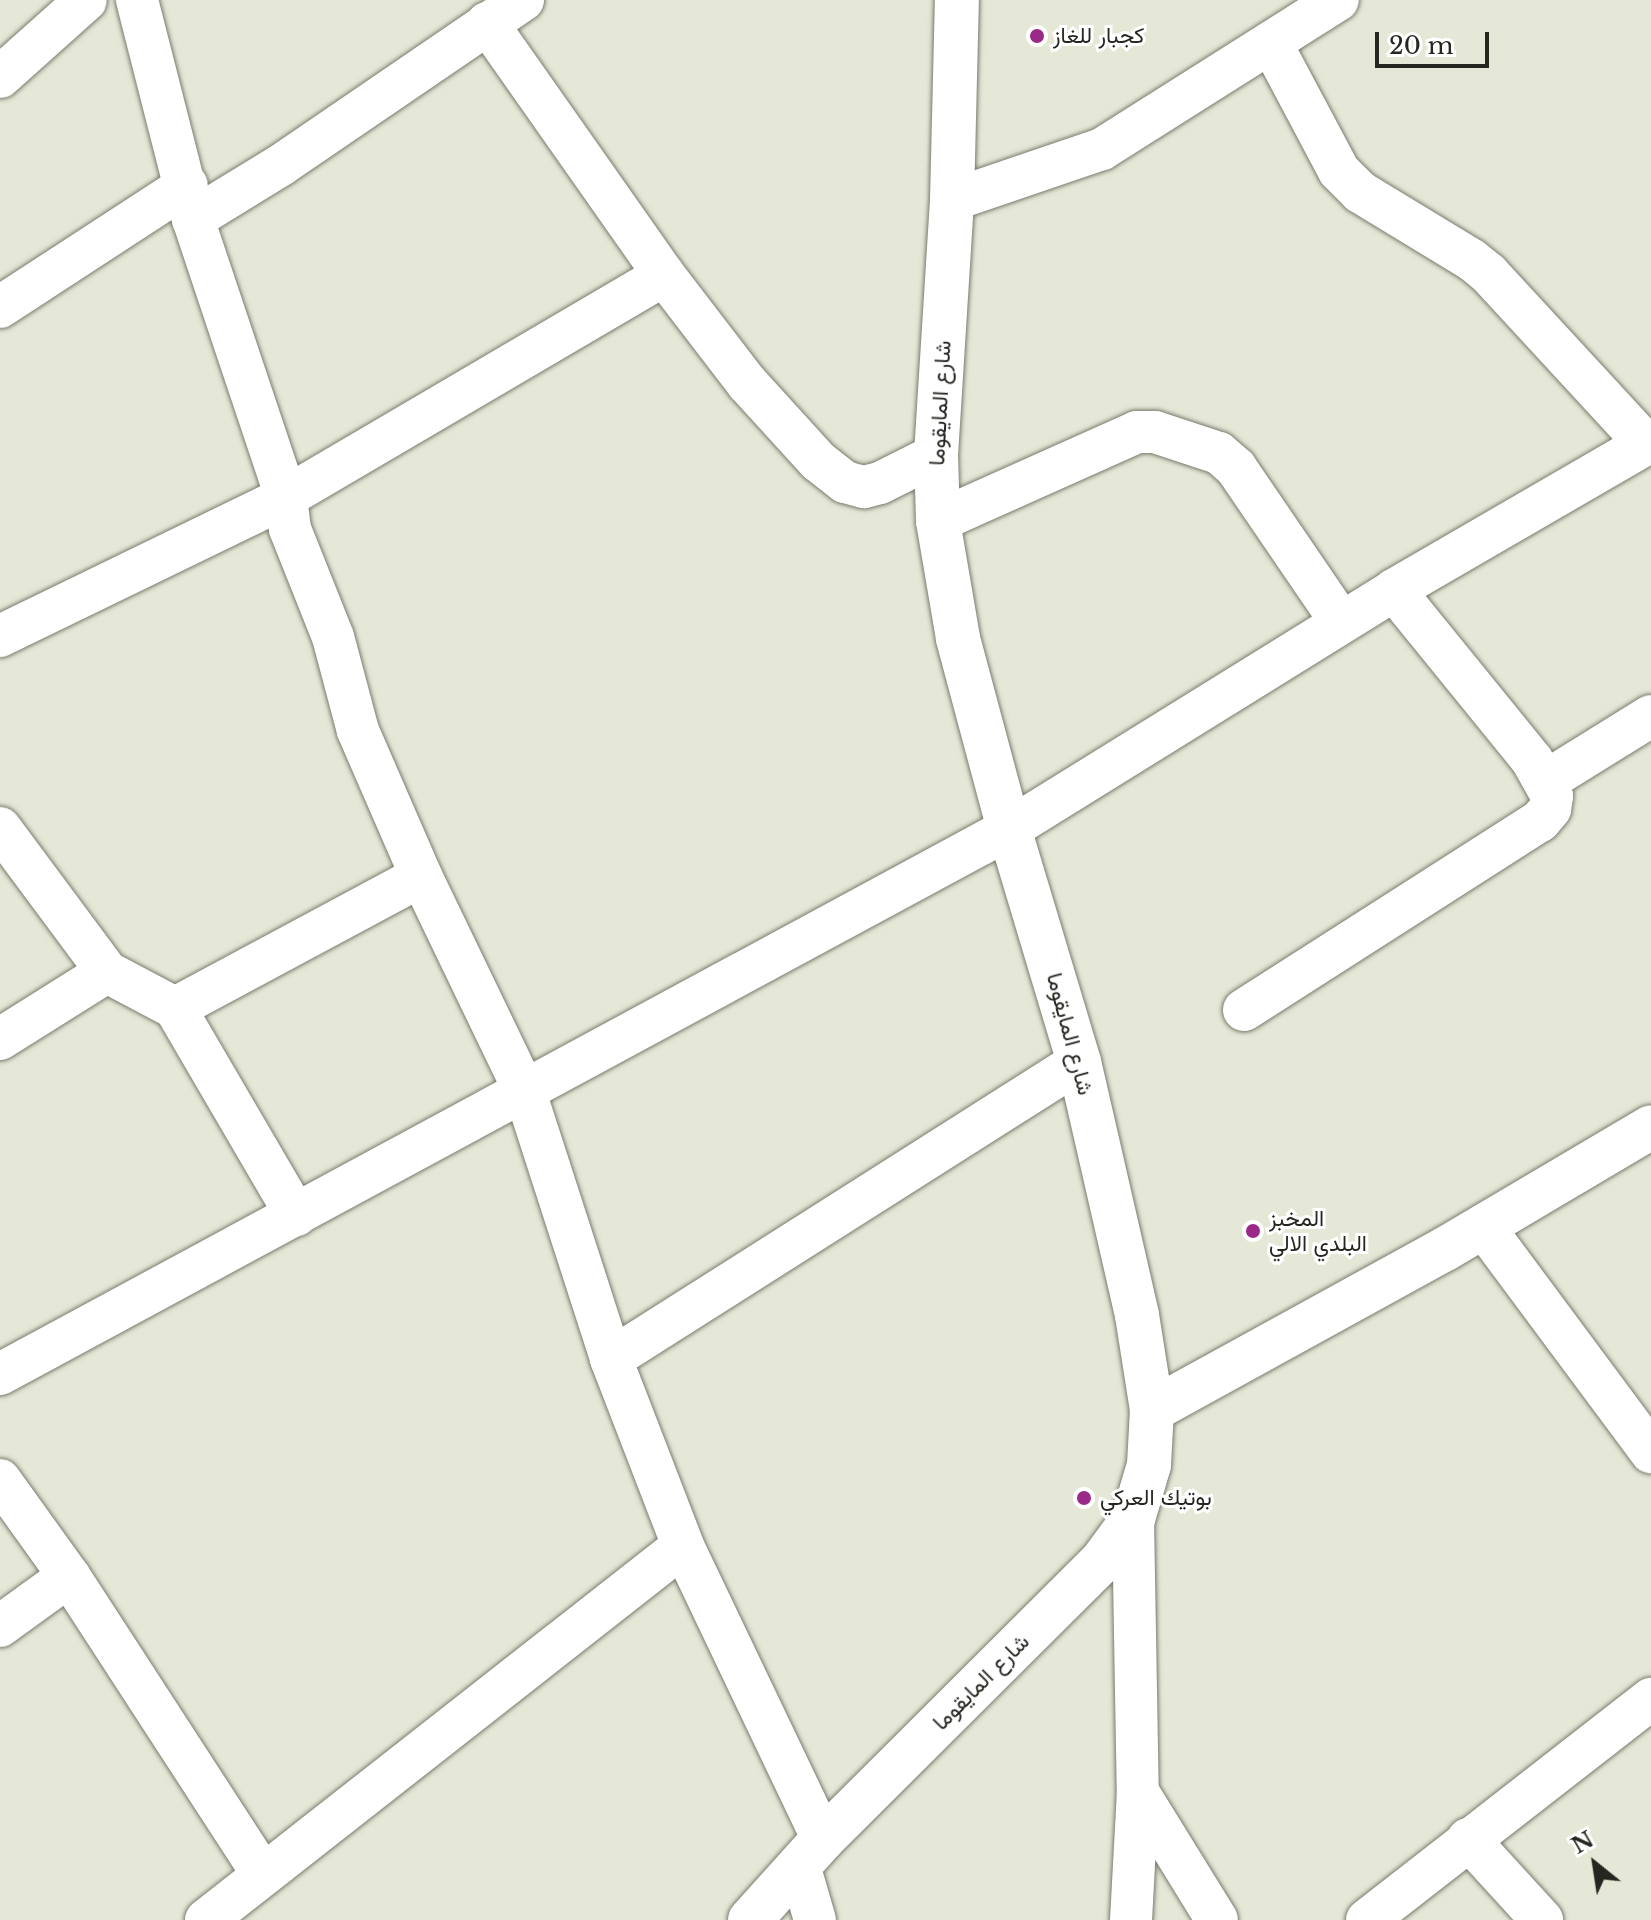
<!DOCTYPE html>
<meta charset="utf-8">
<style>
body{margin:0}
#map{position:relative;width:1651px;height:1920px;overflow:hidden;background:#e5e8d7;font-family:"Libre Baskerville",Vazirmatn,serif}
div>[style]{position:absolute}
.roads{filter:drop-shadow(0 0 2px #797c6d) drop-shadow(0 0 2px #797c6d)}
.minor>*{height:42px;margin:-21px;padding:0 21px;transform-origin:21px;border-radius:21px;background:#fff}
.tertiary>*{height:44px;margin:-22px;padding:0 22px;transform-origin:22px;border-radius:22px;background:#fff}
.dots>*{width:22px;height:22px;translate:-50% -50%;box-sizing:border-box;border:4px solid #fff;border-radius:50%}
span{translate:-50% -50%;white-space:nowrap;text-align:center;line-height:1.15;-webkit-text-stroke:6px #fff;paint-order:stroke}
.poi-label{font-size:22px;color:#252620}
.left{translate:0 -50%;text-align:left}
.street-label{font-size:22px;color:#252620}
.north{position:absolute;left:1555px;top:1824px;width:80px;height:80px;-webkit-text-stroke:6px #fff;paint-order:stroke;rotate:330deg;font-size:22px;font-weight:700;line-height:32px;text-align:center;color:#252620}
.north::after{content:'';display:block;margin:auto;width:28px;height:36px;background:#252620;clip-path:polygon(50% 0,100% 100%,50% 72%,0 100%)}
.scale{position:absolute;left:1375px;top:32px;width:114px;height:36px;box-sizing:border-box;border:4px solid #252620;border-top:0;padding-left:10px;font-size:24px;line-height:28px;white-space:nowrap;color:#252620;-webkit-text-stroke:6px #fff;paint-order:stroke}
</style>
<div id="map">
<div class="roads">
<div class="minor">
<div style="left:137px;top:0;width:226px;rotate:75.7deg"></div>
<div style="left:193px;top:219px;width:293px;rotate:71.5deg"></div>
<div style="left:286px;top:497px;width:32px;rotate:83deg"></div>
<div style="left:290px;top:529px;width:116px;rotate:68.3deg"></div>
<div style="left:333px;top:637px;width:97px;rotate:75.1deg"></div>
<div style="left:358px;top:731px;width:158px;rotate:66.5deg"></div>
<div style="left:421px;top:876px;width:240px;rotate:64.3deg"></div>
<div style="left:525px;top:1092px;width:281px;rotate:72.1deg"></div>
<div style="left:611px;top:1359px;width:200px;rotate:68.9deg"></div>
<div style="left:683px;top:1546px;width:325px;rotate:64.5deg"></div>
<div style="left:487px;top:23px;width:308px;rotate:54.9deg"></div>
<div style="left:664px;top:275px;width:136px;rotate:52.5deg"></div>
<div style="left:747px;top:383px;width:105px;rotate:47.7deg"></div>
<div style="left:818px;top:461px;width:34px;rotate:38deg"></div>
<div style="left:845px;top:482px;width:20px;rotate:15deg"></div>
<div style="left:864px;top:487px;width:16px;rotate:-14deg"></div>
<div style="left:880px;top:483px;width:63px;rotate:-26.6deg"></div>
<div style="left:1271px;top:43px;width:145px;rotate:62deg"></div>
<div style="left:1339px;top:171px;width:30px;rotate:45deg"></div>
<div style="left:1360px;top:192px;width:131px;rotate:31.3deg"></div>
<div style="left:1472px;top:260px;width:22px;rotate:39deg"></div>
<div style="left:1489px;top:274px;width:231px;rotate:47.3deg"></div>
<div style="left:0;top:77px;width:115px;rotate:-41.8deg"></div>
<div style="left:952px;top:200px;width:158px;rotate:-18.8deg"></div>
<div style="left:1102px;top:149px;width:279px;rotate:-32.3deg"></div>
<div style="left:193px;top:219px;width:103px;rotate:-31.5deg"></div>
<div style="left:281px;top:165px;width:293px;rotate:-34.3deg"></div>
<div style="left:0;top:307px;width:223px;rotate:-33.1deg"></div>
<div style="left:938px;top:521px;width:218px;rotate:-24.1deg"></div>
<div style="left:1137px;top:432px;width:18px"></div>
<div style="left:1155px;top:432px;width:67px;rotate:18.2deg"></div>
<div style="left:1219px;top:453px;width:23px;rotate:41deg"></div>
<div style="left:1236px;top:468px;width:186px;rotate:55.7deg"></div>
<div style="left:0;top:636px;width:318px;rotate:-25.9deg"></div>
<div style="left:286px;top:497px;width:438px;rotate:-30.4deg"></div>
<div style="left:1546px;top:781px;width:123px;rotate:-31.8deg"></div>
<div style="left:0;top:828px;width:179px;rotate:53.4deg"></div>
<div style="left:107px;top:972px;width:77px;rotate:27.9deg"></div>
<div style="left:175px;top:1008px;width:240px;rotate:59.7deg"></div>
<div style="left:175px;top:1008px;width:279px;rotate:-28.2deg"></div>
<div style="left:1244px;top:1010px;width:351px;rotate:-32.6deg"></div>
<div style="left:1540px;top:821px;width:16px;rotate:-50deg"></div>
<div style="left:1550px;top:809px;width:13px;rotate:-81deg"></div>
<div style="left:1552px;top:796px;width:41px;rotate:-119.1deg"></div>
<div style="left:1532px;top:760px;width:219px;rotate:-129.1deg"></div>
<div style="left:0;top:1039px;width:126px;rotate:-32.1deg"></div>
<div style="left:1483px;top:1226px;width:282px;rotate:53.4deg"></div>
<div style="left:611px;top:1359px;width:554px;rotate:-32.4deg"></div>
<div style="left:0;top:1374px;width:1147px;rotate:-28.38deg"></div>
<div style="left:1009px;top:829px;width:453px;rotate:-31.8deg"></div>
<div style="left:1394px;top:590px;width:297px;rotate:-30.1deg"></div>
<div style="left:0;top:1480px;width:118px;rotate:54.3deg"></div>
<div style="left:69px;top:1576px;width:356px;rotate:57deg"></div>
<div style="left:1133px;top:1519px;width:273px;rotate:89deg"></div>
<div style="left:1138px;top:1792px;width:150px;rotate:58.3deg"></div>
<div style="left:0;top:1626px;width:85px;rotate:-35.9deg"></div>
<div style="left:1468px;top:1839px;width:110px;rotate:47.6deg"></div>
<div style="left:799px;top:1865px;width:57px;rotate:73.8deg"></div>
<div style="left:206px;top:1920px;width:606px;rotate:-38.1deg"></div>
<div style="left:1131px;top:1920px;width:128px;rotate:-86.9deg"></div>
<div style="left:1367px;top:1920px;width:360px;rotate:-37.9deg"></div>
</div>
<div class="tertiary">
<div style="left:1152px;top:1410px;width:334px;rotate:-28.8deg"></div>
<div style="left:1445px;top:1249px;width:239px;rotate:-30.6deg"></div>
<div style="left:750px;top:1920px;width:109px;rotate:-48deg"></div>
<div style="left:823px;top:1839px;width:394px;rotate:-44.9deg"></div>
<div style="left:1102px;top:1561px;width:52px;rotate:-53.6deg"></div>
<div style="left:1133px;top:1519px;width:56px;rotate:-73.5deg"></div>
<div style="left:1149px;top:1465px;width:55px;rotate:-86.9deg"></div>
<div style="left:1152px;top:1410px;width:96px;rotate:-99deg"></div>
<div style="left:1137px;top:1315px;width:260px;rotate:-102.9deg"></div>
<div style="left:1079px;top:1062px;width:243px;rotate:-106.7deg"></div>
<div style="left:1009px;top:829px;width:198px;rotate:-105deg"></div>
<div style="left:958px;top:638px;width:119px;rotate:-99.7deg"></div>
<div style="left:938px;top:521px;width:66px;rotate:-91.7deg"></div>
<div style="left:936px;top:455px;width:256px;rotate:-86.4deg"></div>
<div style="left:952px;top:200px;width:200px;rotate:-88.6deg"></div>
</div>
</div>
<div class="dots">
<div style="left:1037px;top:36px;background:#9a2987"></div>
<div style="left:1253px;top:1231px;background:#9a2987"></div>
<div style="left:1084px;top:1498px;background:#9a2987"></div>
</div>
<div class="poi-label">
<span class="left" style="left:1053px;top:36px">كجبار للغاز</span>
<span class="left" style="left:1269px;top:1231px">المخبز<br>البلدي الالي</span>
<span class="left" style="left:1100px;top:1498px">بوتيك العركي</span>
</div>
<div class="street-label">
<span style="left:940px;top:403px;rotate:-87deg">شارع المايقوما</span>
<span style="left:1070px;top:1034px;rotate:75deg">شارع المايقوما</span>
<span style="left:981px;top:1682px;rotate:-45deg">شارع المايقوما</span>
</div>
<div class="north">N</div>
<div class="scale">20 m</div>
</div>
